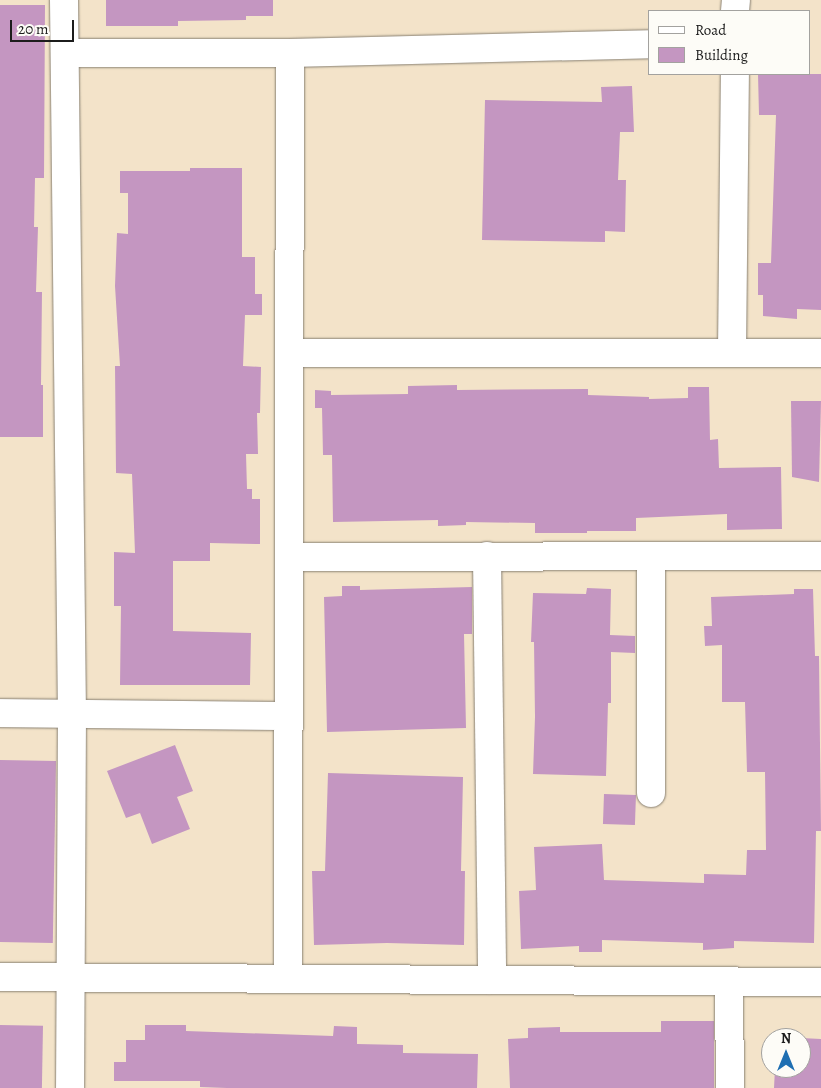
<!DOCTYPE html>
<style>
body{margin:0}
#map{position:relative;width:821px;height:1088px;overflow:hidden;background:#f3e3c9;font-family:Alegreya,serif}
div>[style]{position:absolute}
.building>*{inset:0;background:#c496c1;transform-origin:0 0}
.roads{filter:drop-shadow(0 0 1px #888072) drop-shadow(0 0 1px #888072)}
.minor>*{height:28px;margin:-14px;padding:0 14px;transform-origin:14px;border-radius:14px;background:#fff}
span{translate:-50% -50%;white-space:nowrap;text-align:center;line-height:1.15;-webkit-text-stroke:4.5px #fdfcf7;paint-order:stroke}
.legend{position:absolute;left:648px;top:10px;width:162px;height:65px;box-sizing:border-box;background:#fdfcf7;border:1px solid #a3a29f;margin:0;padding:6px 9px;list-style:none;font-size:15px;color:#1c1c1c}
.legend li{display:flex;align-items:center;gap:10px;height:25px}
.legend b{width:25px;border:1px solid #a3a29f}
.north{position:absolute;left:761px;top:1028px;width:50px;height:50px;box-sizing:border-box;background:#fdfcf7;border:1px solid #a3a29f;border-radius:50%;rotate:0deg;font-size:14px;font-weight:700;line-height:20px;text-align:center;color:#1c1c1c}
.north::after{content:'';display:block;margin:auto;width:18px;height:22px;background:#1f6fb2;clip-path:polygon(50% 0,100% 100%,50% 72%,0 100%)}
.scale{position:absolute;left:10px;top:20px;width:64px;height:22px;box-sizing:border-box;border:2px solid #1c1c1c;border-top:0;padding-left:6px;font-size:15px;line-height:18px;white-space:nowrap;color:#1c1c1c;-webkit-text-stroke:4px #fdfcf7;paint-order:stroke}
</style>
<div id="map">
<div class="building">
<div style="clip-path:polygon(106px 0,273px 0,273px 16px,246px 16px,246px 20px,178px 21px,178px 26px,106px 26px)"></div>
<div style="clip-path:polygon(0 5px,45px 5px,44px 178px,35px 178px,34px 227px,38px 227px,36px 292px,42px 292px,41px 385px,43px 385px,43px 437px,0 437px)"></div>
<div style="clip-path:polygon(758px 74px,821px 74px,821px 310px,797px 309px,797px 319px,763px 316px,763px 295px,758px 295px,758px 263px,771px 263px,776px 115px,759px 115px)"></div>
<div style="clip-path:polygon(632px 86px,634px 132px,620px 132px,618px 180px,626px 180px,625px 232px,605px 231px,605px 242px,482px 240px,485px 100px,602px 102px,601px 87px)"></div>
<div style="clip-path:polygon(190px 168px,242px 168px,242px 257px,255px 257px,255px 294px,262px 294px,262px 315px,245px 315px,243px 366px,261px 367px,260px 413px,257px 413px,258px 454px,246px 454px,247px 489px,252px 489px,252px 499px,260px 499px,260px 544px,210px 543px,210px 561px,173px 561px,173px 631px,251px 633px,250px 685px,120px 685px,121px 606px,114px 606px,114px 552px,135px 553px,132px 474px,116px 473px,115px 366px,120px 366px,115px 286px,117px 233px,128px 234px,128px 193px,120px 193px,120px 171px,190px 171px)"></div>
<div style="clip-path:polygon(457px 385px,457px 390px,588px 389px,588px 395px,649px 397px,649px 399px,688px 398px,688px 387px,709px 387px,710px 440px,718px 439px,719px 468px,781px 467px,782px 529px,727px 530px,727px 514px,636px 518px,636px 531px,587px 531px,587px 533px,535px 533px,535px 523px,466px 522px,466px 525px,438px 526px,438px 520px,333px 522px,332px 455px,323px 455px,322px 408px,315px 408px,315px 390px,331px 391px,331px 395px,408px 394px,408px 386px)"></div>
<div style="clip-path:polygon(791px 401px,821px 401px,819px 482px,792px 477px)"></div>
<div style="clip-path:polygon(342px 586px,360px 586px,360px 590px,472px 587px,472px 634px,464px 634px,466px 728px,327px 732px,324px 597px,342px 596px)"></div>
<div style="clip-path:polygon(587px 588px,611px 589px,610px 635px,635px 636px,635px 653px,611px 652px,611px 703px,608px 703px,606px 776px,533px 774px,535px 717px,534px 642px,531px 642px,533px 593px,586px 594px)"></div>
<div style="clip-path:polygon(794px 589px,813px 589px,815px 656px,819px 656px,821px 831px,816px 831px,814px 943px,734px 941px,734px 948px,703px 950px,703px 943px,602px 940px,602px 952px,579px 952px,579px 946px,521px 949px,519px 891px,536px 890px,534px 847px,602px 844px,604px 880px,704px 883px,704px 874px,746px 875px,747px 850px,766px 850px,765px 772px,747px 772px,745px 702px,722px 702px,722px 645px,705px 646px,704px 626px,712px 626px,711px 597px,794px 594px)"></div>
<div style="clip-path:polygon(175px 745px,193px 791px,177px 797px,190px 829px,152px 844px,140px 813px,126px 818px,107px 771px)"></div>
<div style="left:0;top:760px;width:56px;height:182px;rotate:1deg"></div>
<div style="clip-path:polygon(328px 773px,463px 777px,461px 871px,465px 871px,464px 945px,387px 943px,314px 945px,312px 871px,325px 871px)"></div>
<div style="left:604px;top:794px;width:32px;height:30px;rotate:2deg"></div>
<div style="clip-path:polygon(661px 1021px,714px 1021px,714px 1088px,510px 1088px,508px 1039px,528px 1038px,528px 1028px,560px 1027px,560px 1032px,661px 1032px)"></div>
<div style="left:0;top:1025px;width:43px;height:63px;rotate:1deg"></div>
<div style="clip-path:polygon(145px 1025px,186px 1025px,186px 1031px,333px 1036px,334px 1026px,357px 1027px,357px 1044px,403px 1045px,403px 1053px,478px 1054px,477px 1088px,227px 1088px,200px 1087px,200px 1081px,114px 1081px,114px 1062px,126px 1062px,126px 1040px,145px 1040px)"></div>
<div style="clip-path:polygon(801px 1038px,821px 1039px,821px 1088px,774px 1088px,775px 1068px,801px 1068px)"></div>
</div>
<div class="roads">
<div class="minor">
<div style="left:64px;top:0;width:714px;rotate:89.36deg"></div>
<div style="left:72px;top:714px;width:374px;rotate:90.3deg"></div>
<div style="left:735px;top:11px;width:11px;rotate:-85deg"></div>
<div style="left:65px;top:53px;width:225px"></div>
<div style="left:290px;top:53px;width:360px;rotate:-1.4deg"></div>
<div style="left:732px;top:352px;width:278px;rotate:-89.4deg"></div>
<div style="left:289px;top:353px;width:532px"></div>
<div style="left:487px;top:556px;width:424px;rotate:89.3deg"></div>
<div style="left:651px;top:556px;width:237px;rotate:90deg"></div>
<div style="left:289px;top:557px;width:532px;rotate:-0.11deg"></div>
<div style="left:0;top:713px;width:288px;rotate:0.6deg"></div>
<div style="left:0;top:977px;width:821px;rotate:0.35deg"></div>
<div style="left:288px;top:978px;width:925px;rotate:-89.88deg"></div>
<div style="left:729px;top:982px;width:106px;rotate:89.5deg"></div>
</div>
</div>
<ul class="legend">
<li><b style="height:6px;background:#fff"></b>Road</li>
<li><b style="height:14px;background:#c496c1"></b>Building</li>
</ul>
<div class="north">N</div>
<div class="scale">20 m</div>
</div>
